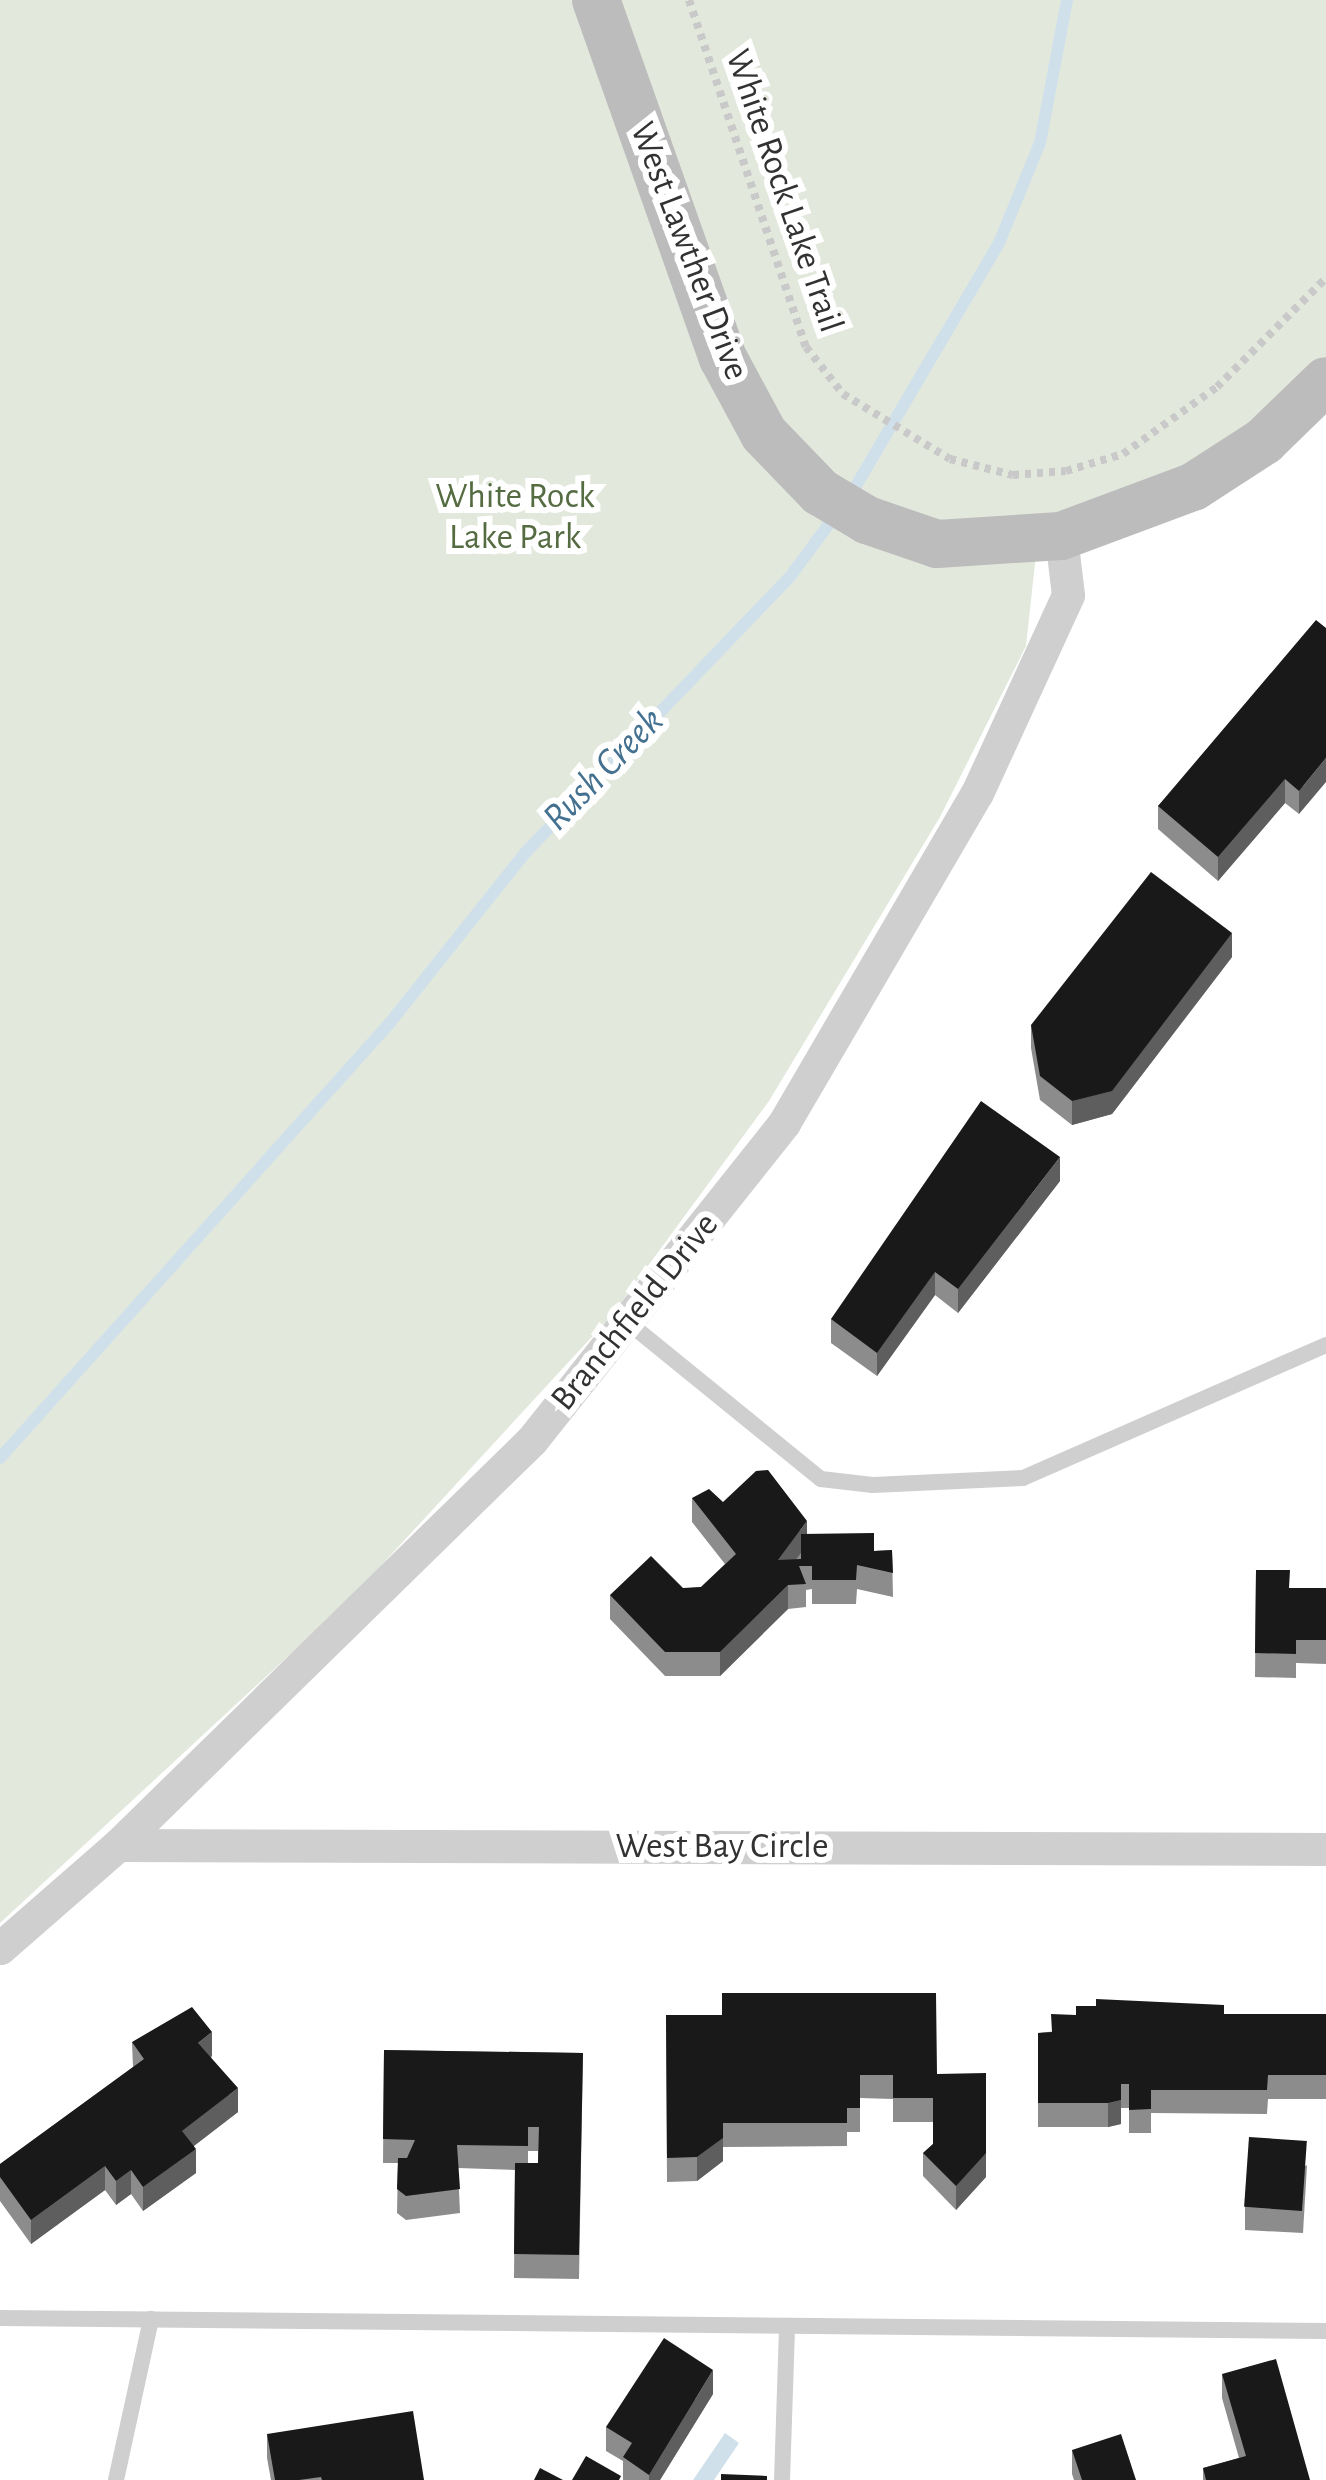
<!DOCTYPE html>
<style>
body{margin:0}
#map{position:relative;width:1326px;height:2480px;overflow:hidden;background:#fff;font-family:"Alegreya Sans",sans-serif}
div>[style]{position:absolute}
.green>*{inset:0;background:#e2e8dc}
.water>*{inset:0;background:#d0e0eb}
.stream>*{height:12px;margin:-6px;padding:0 6px;transform-origin:6px;border-radius:6px;background:#d0e0eb}
.path>*{height:8px;margin-top:-4px;transform-origin:0;background:repeating-linear-gradient(90deg,#c9c9c9 0 6px,transparent 0 12px)}
.lane>*{height:16px;margin:-8px;padding:0 8px;transform-origin:8px;border-radius:8px;background:#cfcfcf}
.street>*{height:33px;margin:-16.5px;padding:0 16.5px;transform-origin:16.5px;border-radius:16.5px;background:#cfcfcf}
.secondary>*{height:48px;margin:-24px;padding:0 24px;transform-origin:24px;border-radius:24px;background:#bcbcbc}
.wall>*{inset:0;background:#8c8c8c}
.shaded-wall>*{inset:0;background:#5e5e5e}
.building>*{inset:0;background:#191919;transform-origin:0 0}
span{translate:-50% -50%;white-space:nowrap;text-align:center;line-height:1.15;-webkit-text-stroke:12px #fff;paint-order:stroke}
.street-label{font-size:36px;color:#323232}
.park-label{font-size:36px;color:#556c42}
.water-label{font-size:39px;color:#457190;font-style:italic}
</style>
<div id="map">
<div class="green">
<div style="clip-path:polygon(0 0,1326px 0,1326px 360px,1229px 446px,1039px 527px,1026px 646px,940px 817px,769px 1101px,612px 1315px,353px 1596px,0 1923px)"></div>
</div>
<div class="water">
<div style="clip-path:polygon(725px 2433px,739px 2443px,714px 2480px,693px 2480px)"></div>
</div>
<div class="stream">
<div style="left:850px;top:496px;width:294px;rotate:-59.5deg"></div>
<div style="left:999px;top:243px;width:108px;rotate:-67.7deg"></div>
<div style="left:1040px;top:143px;width:146px;rotate:-79.3deg"></div>
<div style="left:0;top:1458px;width:583px;rotate:-48.13deg"></div>
<div style="left:389px;top:1024px;width:218px;rotate:-51.5deg"></div>
<div style="left:525px;top:853px;width:381px;rotate:-46.2deg"></div>
<div style="left:789px;top:578px;width:82px;rotate:-53.4deg"></div>
</div>
<div class="path">
<div style="left:689px;top:0;width:366px;rotate:71.4deg"></div>
<div style="left:806px;top:347px;width:60px;rotate:51.8deg"></div>
<div style="left:843px;top:394px;width:125px;rotate:31.3deg"></div>
<div style="left:950px;top:459px;width:65px;rotate:14.3deg"></div>
<div style="left:1013px;top:475px;width:53px;rotate:-4.3deg"></div>
<div style="left:1066px;top:471px;width:59px;rotate:-16.6deg"></div>
<div style="left:1123px;top:454px;width:115px;rotate:-35.5deg"></div>
<div style="left:1217px;top:387px;width:154px;rotate:-45deg"></div>
</div>
<div class="lane">
<div style="left:630px;top:1324px;width:246px;rotate:39.1deg"></div>
<div style="left:821px;top:1479px;width:52px;rotate:6.6deg"></div>
<div style="left:873px;top:1485px;width:150px;rotate:-2.7deg"></div>
<div style="left:1023px;top:1478px;width:331px;rotate:-23.7deg"></div>
<div style="left:0;top:2318px;width:1326px;rotate:0.56deg"></div>
<div style="left:116px;top:2480px;width:165px;rotate:-77.7deg"></div>
<div style="left:782px;top:2480px;width:154px;rotate:-88.1deg"></div>
</div>
<div class="street">
<div style="left:118px;top:1845px;width:1208px;rotate:0.19deg"></div>
<div style="left:0;top:1948px;width:157px;rotate:-41.1deg"></div>
<div style="left:118px;top:1845px;width:579px;rotate:-44.37deg"></div>
<div style="left:532px;top:1440px;width:405px;rotate:-51.5deg"></div>
<div style="left:784px;top:1123px;width:382px;rotate:-59.7deg"></div>
<div style="left:977px;top:793px;width:218px;rotate:-65.3deg"></div>
<div style="left:1068px;top:595px;width:59px;rotate:-96.8deg"></div>
</div>
<div class="secondary">
<div style="left:596px;top:0;width:380px;rotate:70.5deg"></div>
<div style="left:723px;top:358px;width:86px;rotate:61.7deg"></div>
<div style="left:764px;top:434px;width:81px;rotate:46deg"></div>
<div style="left:820px;top:492px;width:55px;rotate:30.8deg"></div>
<div style="left:867px;top:520px;width:74px;rotate:18.9deg"></div>
<div style="left:937px;top:544px;width:124px;rotate:-3.7deg"></div>
<div style="left:1061px;top:536px;width:141px;rotate:-20.4deg"></div>
<div style="left:1193px;top:487px;width:85px;rotate:-32.9deg"></div>
<div style="left:1264px;top:441px;width:86px;rotate:-44.1deg"></div>
</div>
<div class="wall">
<div style="clip-path:polygon(1326px 628px,1299px 814px,1285px 803px,1218px 881px,1158px 829px,1158px 806px)"></div>
<div style="clip-path:polygon(1232px 957px,1112px 1114px,1072px 1125px,1040px 1100px,1031px 1048px,1031px 1025px)"></div>
<div style="clip-path:polygon(1060px 1181px,958px 1313px,935px 1295px,877px 1376px,831px 1343px,831px 1319px)"></div>
<div style="clip-path:polygon(692px 1498px,723px 1502px,807px 1534px,874px 1551px,892px 1550px,893px 1597px,857px 1589px,856px 1604px,812px 1604px,812px 1589px,806px 1590px,806px 1607px,788px 1609px,720px 1676px,665px 1676px,610px 1619px,610px 1595px,701px 1587px,725px 1564px,692px 1522px)"></div>
<div style="clip-path:polygon(1256px 1570px,1289px 1588px,1326px 1588px,1326px 1664px,1296px 1663px,1296px 1678px,1255px 1677px)"></div>
<div style="clip-path:polygon(1224px 2014px,1326px 2014px,1326px 2099px,1268px 2099px,1267px 2114px,1151px 2113px,1151px 2133px,1129px 2133px,1129px 2108px,1121px 2108px,1121px 2124px,1108px 2127px,1038px 2127px,1038px 2033px)"></div>
<div style="clip-path:polygon(666px 2015px,937px 2074px,986px 2177px,956px 2210px,923px 2176px,923px 2153px,933px 2144px,933px 2122px,893px 2122px,893px 2099px,860px 2098px,860px 2132px,847px 2132px,847px 2146px,723px 2147px,723px 2161px,697px 2181px,667px 2182px)"></div>
<div style="clip-path:polygon(132px 2042px,212px 2056px,211px 2057px,238px 2112px,194px 2146px,196px 2173px,143px 2211px,131px 2194px,116px 2205px,105px 2190px,31px 2244px,0 2201px,0 2164px,133px 2067px)"></div>
<div style="clip-path:polygon(evenodd,384px 2050px,583px 2053px,579px 2279px,514px 2278px,515px 2170px,458px 2168px,460px 2213px,406px 2220px,397px 2213px,398px 2163px,383px 2163px,384px 2050px,528px 2151px,538px 2151px,538px 2163px,528px 2163px,528px 2151px)"></div>
<div style="clip-path:polygon(1307px 2165px,1303px 2233px,1245px 2230px,1245px 2207px)"></div>
<div style="clip-path:polygon(1222px 2374px,1310px 2480px,1203px 2480px,1203px 2468px,1239px 2458px,1222px 2398px)"></div>
<div style="clip-path:polygon(713px 2394px,660px 2480px,623px 2480px,623px 2461px,606px 2451px,606px 2427px)"></div>
<div style="clip-path:polygon(267px 2434px,424px 2480px,271px 2480px,267px 2458px)"></div>
<div style="clip-path:polygon(1072px 2450px,1136px 2480px,1074px 2480px,1072px 2474px)"></div>
</div>
<div class="shaded-wall">
<div style="clip-path:polygon(1326px 758px,1326px 782px,1299px 814px,1299px 791px)"></div>
<div style="clip-path:polygon(1285px 779px,1285px 803px,1218px 881px,1218px 857px)"></div>
<div style="clip-path:polygon(1232px 933px,1232px 957px,1112px 1114px,1072px 1125px,1072px 1101px)"></div>
<div style="clip-path:polygon(1060px 1157px,1060px 1181px,958px 1313px,958px 1289px)"></div>
<div style="clip-path:polygon(935px 1272px,935px 1295px,877px 1376px,877px 1353px)"></div>
<div style="clip-path:polygon(807px 1521px,807px 1545px,778px 1583px,778px 1560px)"></div>
<div style="clip-path:polygon(788px 1585px,788px 1609px,720px 1676px,720px 1652px)"></div>
<div style="clip-path:polygon(212px 2032px,212px 2056px,198px 2066px,198px 2043px)"></div>
<div style="clip-path:polygon(986px 2073px,986px 2177px,956px 2210px,956px 2186px)"></div>
<div style="clip-path:polygon(238px 2088px,238px 2112px,182px 2155px,182px 2131px)"></div>
<div style="clip-path:polygon(1121px 2100px,1121px 2124px,1108px 2127px,1108px 2103px)"></div>
<div style="clip-path:polygon(723px 2138px,723px 2161px,697px 2181px,697px 2157px)"></div>
<div style="clip-path:polygon(196px 2149px,196px 2173px,143px 2211px,143px 2187px)"></div>
<div style="clip-path:polygon(105px 2166px,105px 2190px,31px 2244px,31px 2220px)"></div>
<div style="clip-path:polygon(131px 2170px,131px 2194px,116px 2205px,116px 2181px)"></div>
<div style="clip-path:polygon(713px 2370px,713px 2394px,660px 2480px,649px 2480px,649px 2475px)"></div>
</div>
<div class="building">
<div style="clip-path:polygon(1316px 620px,1326px 628px,1326px 758px,1299px 791px,1285px 779px,1218px 857px,1158px 806px)"></div>
<div style="clip-path:polygon(1151px 872px,1232px 933px,1112px 1091px,1072px 1101px,1040px 1076px,1031px 1025px)"></div>
<div style="clip-path:polygon(981px 1101px,1060px 1157px,958px 1289px,935px 1272px,877px 1353px,831px 1319px)"></div>
<div style="clip-path:polygon(768px 1470px,807px 1521px,778px 1560px,801px 1559px,801px 1534px,874px 1533px,874px 1551px,892px 1550px,893px 1573px,857px 1565px,856px 1580px,812px 1580px,812px 1566px,799px 1566px,806px 1584px,788px 1585px,720px 1652px,665px 1652px,610px 1595px,651px 1556px,683px 1588px,701px 1587px,736px 1554px,692px 1498px,709px 1489px,723px 1502px,756px 1471px)"></div>
<div style="clip-path:polygon(1256px 1570px,1290px 1570px,1289px 1588px,1326px 1588px,1326px 1640px,1296px 1640px,1296px 1654px,1255px 1653px)"></div>
<div style="clip-path:polygon(722px 1993px,936px 1993px,937px 2074px,986px 2073px,986px 2153px,956px 2186px,923px 2153px,933px 2144px,933px 2098px,893px 2098px,893px 2075px,860px 2075px,860px 2108px,847px 2108px,847px 2123px,723px 2123px,723px 2138px,697px 2157px,667px 2158px,666px 2015px,722px 2015px)"></div>
<div style="clip-path:polygon(1096px 1999px,1224px 2005px,1224px 2014px,1326px 2014px,1326px 2075px,1268px 2075px,1267px 2090px,1151px 2090px,1151px 2109px,1129px 2110px,1129px 2084px,1121px 2084px,1121px 2100px,1108px 2103px,1038px 2103px,1038px 2033px,1052px 2032px,1051px 2014px,1076px 2015px,1076px 2006px,1096px 2006px)"></div>
<div style="clip-path:polygon(192px 2007px,212px 2032px,198px 2043px,238px 2088px,182px 2131px,196px 2149px,143px 2187px,131px 2170px,116px 2181px,105px 2166px,31px 2220px,0 2177px,0 2164px,144px 2059px,132px 2042px)"></div>
<div style="clip-path:polygon(384px 2050px,583px 2053px,579px 2255px,514px 2254px,515px 2163px,538px 2163px,539px 2127px,528px 2127px,528px 2146px,457px 2145px,460px 2189px,406px 2196px,397px 2189px,398px 2158px,407px 2158px,415px 2140px,383px 2139px)"></div>
<div style="left:1249px;top:2137px;width:58px;height:70px;rotate:4deg"></div>
<div style="clip-path:polygon(664px 2338px,713px 2370px,649px 2475px,623px 2457px,632px 2443px,606px 2427px)"></div>
<div style="clip-path:polygon(1276px 2359px,1310px 2480px,1206px 2480px,1203px 2468px,1246px 2456px,1222px 2374px)"></div>
<div style="clip-path:polygon(413px 2411px,424px 2480px,322px 2480px,321px 2477px,299px 2480px,275px 2480px,267px 2434px)"></div>
<div style="clip-path:polygon(1121px 2434px,1136px 2480px,1082px 2480px,1072px 2450px)"></div>
<div style="clip-path:polygon(586px 2456px,621px 2476px,619px 2480px,572px 2480px)"></div>
<div style="clip-path:polygon(540px 2468px,563px 2480px,534px 2480px)"></div>
<div style="clip-path:polygon(721px 2474px,767px 2476px,767px 2480px,721px 2480px)"></div>
</div>
<div class="street-label">
<span style="left:784px;top:191px;rotate:71deg">White Rock Lake Trail</span>
<span style="left:689px;top:251px;rotate:69deg">West Lawther Drive</span>
<span style="left:635px;top:1312px;rotate:-51deg">Branchfield Drive</span>
<span style="left:722px;top:1847px">West Bay Circle</span>
</div>
<div class="park-label">
<span style="left:515px;top:517px">White Rock<br>Lake Park</span>
</div>
<div class="water-label">
<span style="left:604px;top:770px;rotate:-46deg">Rush Creek</span>
</div>
</div>
